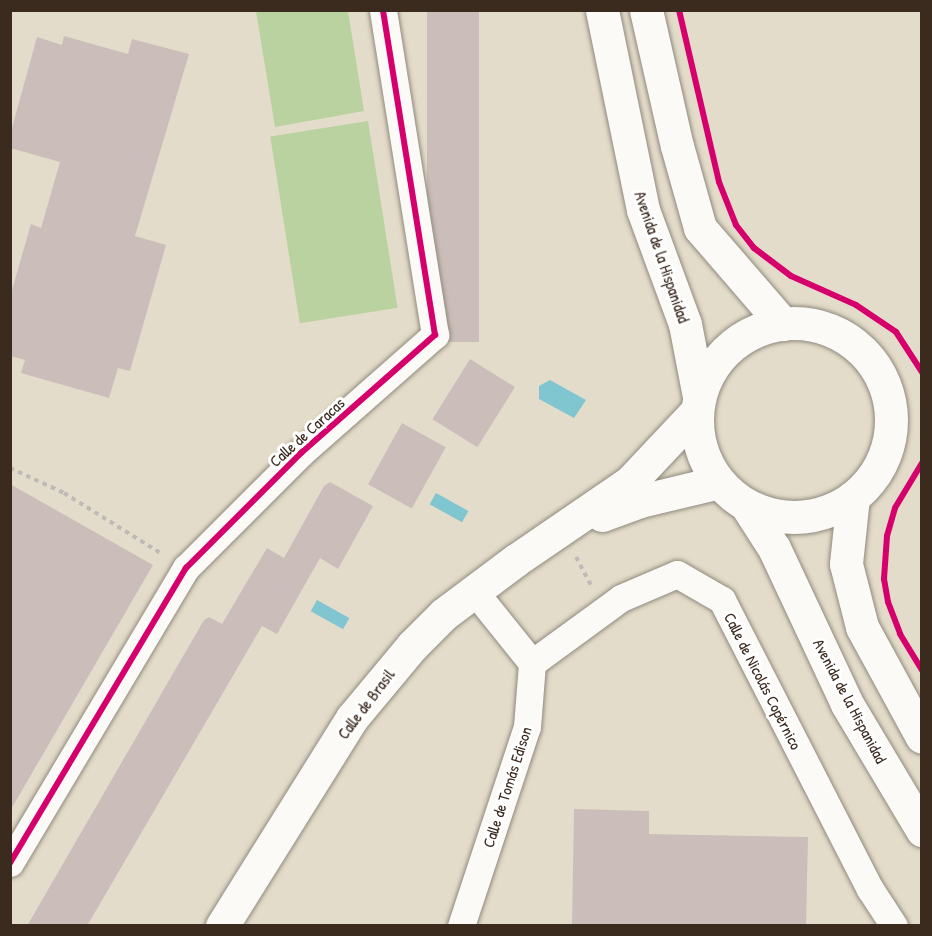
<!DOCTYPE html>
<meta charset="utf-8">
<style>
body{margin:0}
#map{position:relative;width:932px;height:936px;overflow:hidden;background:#e4dcca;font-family:"Patrick Hand",sans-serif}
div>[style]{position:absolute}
.green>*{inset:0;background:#b9d29f;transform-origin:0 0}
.water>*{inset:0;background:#80c6d0;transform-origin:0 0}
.building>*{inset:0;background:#cbbeba;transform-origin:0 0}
.path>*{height:4px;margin-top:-2px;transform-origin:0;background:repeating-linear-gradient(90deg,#bebbb6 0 4.5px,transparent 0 9px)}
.roads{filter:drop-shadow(0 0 2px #908a7e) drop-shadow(0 0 2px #908a7e)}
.minor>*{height:27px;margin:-13.5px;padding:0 13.5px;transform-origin:13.5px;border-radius:13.5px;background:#fbfaf7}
.tertiary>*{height:33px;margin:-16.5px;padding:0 16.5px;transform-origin:16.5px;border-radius:16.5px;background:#fbfaf7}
.primary>*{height:33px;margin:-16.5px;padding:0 16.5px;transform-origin:16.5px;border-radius:16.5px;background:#fbfaf7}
.primary>.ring{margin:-16.5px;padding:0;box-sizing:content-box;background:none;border:33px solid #fbfaf7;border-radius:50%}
.cycleway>*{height:6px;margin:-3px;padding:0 3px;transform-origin:3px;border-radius:3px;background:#d6006c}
span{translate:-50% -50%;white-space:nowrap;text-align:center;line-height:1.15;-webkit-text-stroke:6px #fff;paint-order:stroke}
.street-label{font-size:16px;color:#3b2a1e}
.frame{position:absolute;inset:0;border:12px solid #3b2a1e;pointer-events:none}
</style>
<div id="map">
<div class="green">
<div style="clip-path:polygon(256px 11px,348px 11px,364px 111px,275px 127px)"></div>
<div style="left:368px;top:121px;width:189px;height:99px;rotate:81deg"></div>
</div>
<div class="water">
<div style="clip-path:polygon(550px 380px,586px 400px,574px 418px,539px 399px,539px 386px)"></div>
<div style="left:436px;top:493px;width:37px;height:13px;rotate:29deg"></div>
<div style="left:317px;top:600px;width:37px;height:13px;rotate:29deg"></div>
</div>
<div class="building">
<div style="left:427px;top:10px;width:52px;height:332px"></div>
<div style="clip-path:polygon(64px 36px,128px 54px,132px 39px,189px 54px,135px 236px,166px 245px,130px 371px,118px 368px,109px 398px,21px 373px,25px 360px,10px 356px,10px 297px,31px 224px,41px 228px,60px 162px,10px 148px,10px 135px,37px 37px,62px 45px)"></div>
<div style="left:470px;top:359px;width:53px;height:71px;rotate:32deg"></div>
<div style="left:402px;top:423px;width:50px;height:70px;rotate:29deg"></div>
<div style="clip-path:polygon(330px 482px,373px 506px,338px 569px,320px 558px,277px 634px,262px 626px,87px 926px,27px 926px,204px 620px,209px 617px,222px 624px,267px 548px,284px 558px,324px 486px)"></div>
<div style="clip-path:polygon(10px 484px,153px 565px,10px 811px)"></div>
<div style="clip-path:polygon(574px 809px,649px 811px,649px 834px,808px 837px,806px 926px,572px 926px)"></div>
</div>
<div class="path">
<div style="left:10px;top:468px;width:60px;rotate:24.8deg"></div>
<div style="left:64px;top:493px;width:115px;rotate:31.9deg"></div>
<div style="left:576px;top:557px;width:32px;rotate:62deg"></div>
</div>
<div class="roads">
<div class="minor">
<div style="left:532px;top:663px;width:110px;rotate:-36.1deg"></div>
<div style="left:621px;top:598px;width:61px;rotate:-23.2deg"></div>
<div style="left:677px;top:574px;width:52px;rotate:30deg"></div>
<div style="left:722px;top:600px;width:325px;rotate:62.9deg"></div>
<div style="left:870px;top:889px;width:44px;rotate:57deg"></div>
<div style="left:10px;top:863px;width:344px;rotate:-59.2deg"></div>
<div style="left:186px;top:568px;width:163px;rotate:-45deg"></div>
<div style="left:301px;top:453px;width:179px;rotate:-41.4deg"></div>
<div style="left:435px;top:335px;width:329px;rotate:-99.1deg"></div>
<div style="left:461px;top:926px;width:210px;rotate:-71.7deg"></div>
<div style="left:527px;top:727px;width:64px;rotate:-85.5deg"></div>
<div style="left:532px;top:663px;width:91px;rotate:-128.8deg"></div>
</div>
<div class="tertiary">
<div style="left:602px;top:515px;width:40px;rotate:-20.2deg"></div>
<div style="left:640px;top:501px;width:81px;rotate:-13.5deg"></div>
<div style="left:222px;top:926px;width:245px;rotate:-58deg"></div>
<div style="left:352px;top:718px;width:94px;rotate:-50.2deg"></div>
<div style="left:412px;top:646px;width:45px;rotate:-45deg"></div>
<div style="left:444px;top:614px;width:90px;rotate:-36.9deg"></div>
<div style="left:516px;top:560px;width:138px;rotate:-34.4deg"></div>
<div style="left:630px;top:482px;width:96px;rotate:-46.7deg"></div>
</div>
<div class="primary">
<div style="left:602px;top:10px;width:204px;rotate:78.4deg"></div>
<div style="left:643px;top:210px;width:121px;rotate:69.8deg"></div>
<div style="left:685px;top:324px;width:74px;rotate:79.1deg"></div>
<div style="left:646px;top:10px;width:139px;rotate:77.2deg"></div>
<div style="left:677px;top:146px;width:85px;rotate:74.3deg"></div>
<div style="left:700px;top:228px;width:127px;rotate:49.2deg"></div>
<div class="ring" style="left:697px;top:323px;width:161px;height:161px"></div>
<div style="left:853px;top:497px;width:67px;rotate:96deg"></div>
<div style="left:846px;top:564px;width:65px;rotate:75.7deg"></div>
<div style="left:862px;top:627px;width:125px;rotate:61.4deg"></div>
<div style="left:747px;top:506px;width:50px;rotate:57.3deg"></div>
<div style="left:774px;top:548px;width:172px;rotate:64.9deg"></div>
<div style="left:847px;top:704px;width:147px;rotate:59.2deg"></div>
</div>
</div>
<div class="cycleway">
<div style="left:679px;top:10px;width:177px;rotate:76.9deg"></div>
<div style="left:719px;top:182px;width:46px;rotate:68.4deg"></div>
<div style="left:736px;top:225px;width:29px;rotate:52deg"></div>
<div style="left:754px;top:248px;width:46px;rotate:37.1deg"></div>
<div style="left:791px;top:276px;width:71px;rotate:24deg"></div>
<div style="left:856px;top:305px;width:48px;rotate:34deg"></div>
<div style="left:896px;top:332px;width:48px;rotate:57deg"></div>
<div style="left:922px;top:463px;width:52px;rotate:121deg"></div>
<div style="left:895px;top:508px;width:29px;rotate:106deg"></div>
<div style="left:887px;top:536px;width:43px;rotate:94deg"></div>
<div style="left:884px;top:579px;width:23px;rotate:80deg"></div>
<div style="left:888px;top:602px;width:34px;rotate:69deg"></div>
<div style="left:900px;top:634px;width:42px;rotate:58.6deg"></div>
<div style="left:10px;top:863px;width:344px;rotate:-59.2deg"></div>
<div style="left:186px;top:568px;width:163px;rotate:-45deg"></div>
<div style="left:301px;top:453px;width:179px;rotate:-41.4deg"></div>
<div style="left:435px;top:335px;width:329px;rotate:-99.1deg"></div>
</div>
<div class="street-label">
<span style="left:662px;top:257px;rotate:71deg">Avenida de la Hispanidad</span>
<span style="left:307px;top:432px;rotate:-42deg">Calle de Caracas</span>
<span style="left:763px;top:681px;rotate:63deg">Calle de Nicolás Copérnico</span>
<span style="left:850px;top:701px;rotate:62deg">Avenida de la Hispanidad</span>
<span style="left:366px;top:704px;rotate:-53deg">Calle de Brasil</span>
<span style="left:507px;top:787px;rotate:-72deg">Calle de Tomás Edison</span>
</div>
<div class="frame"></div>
</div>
